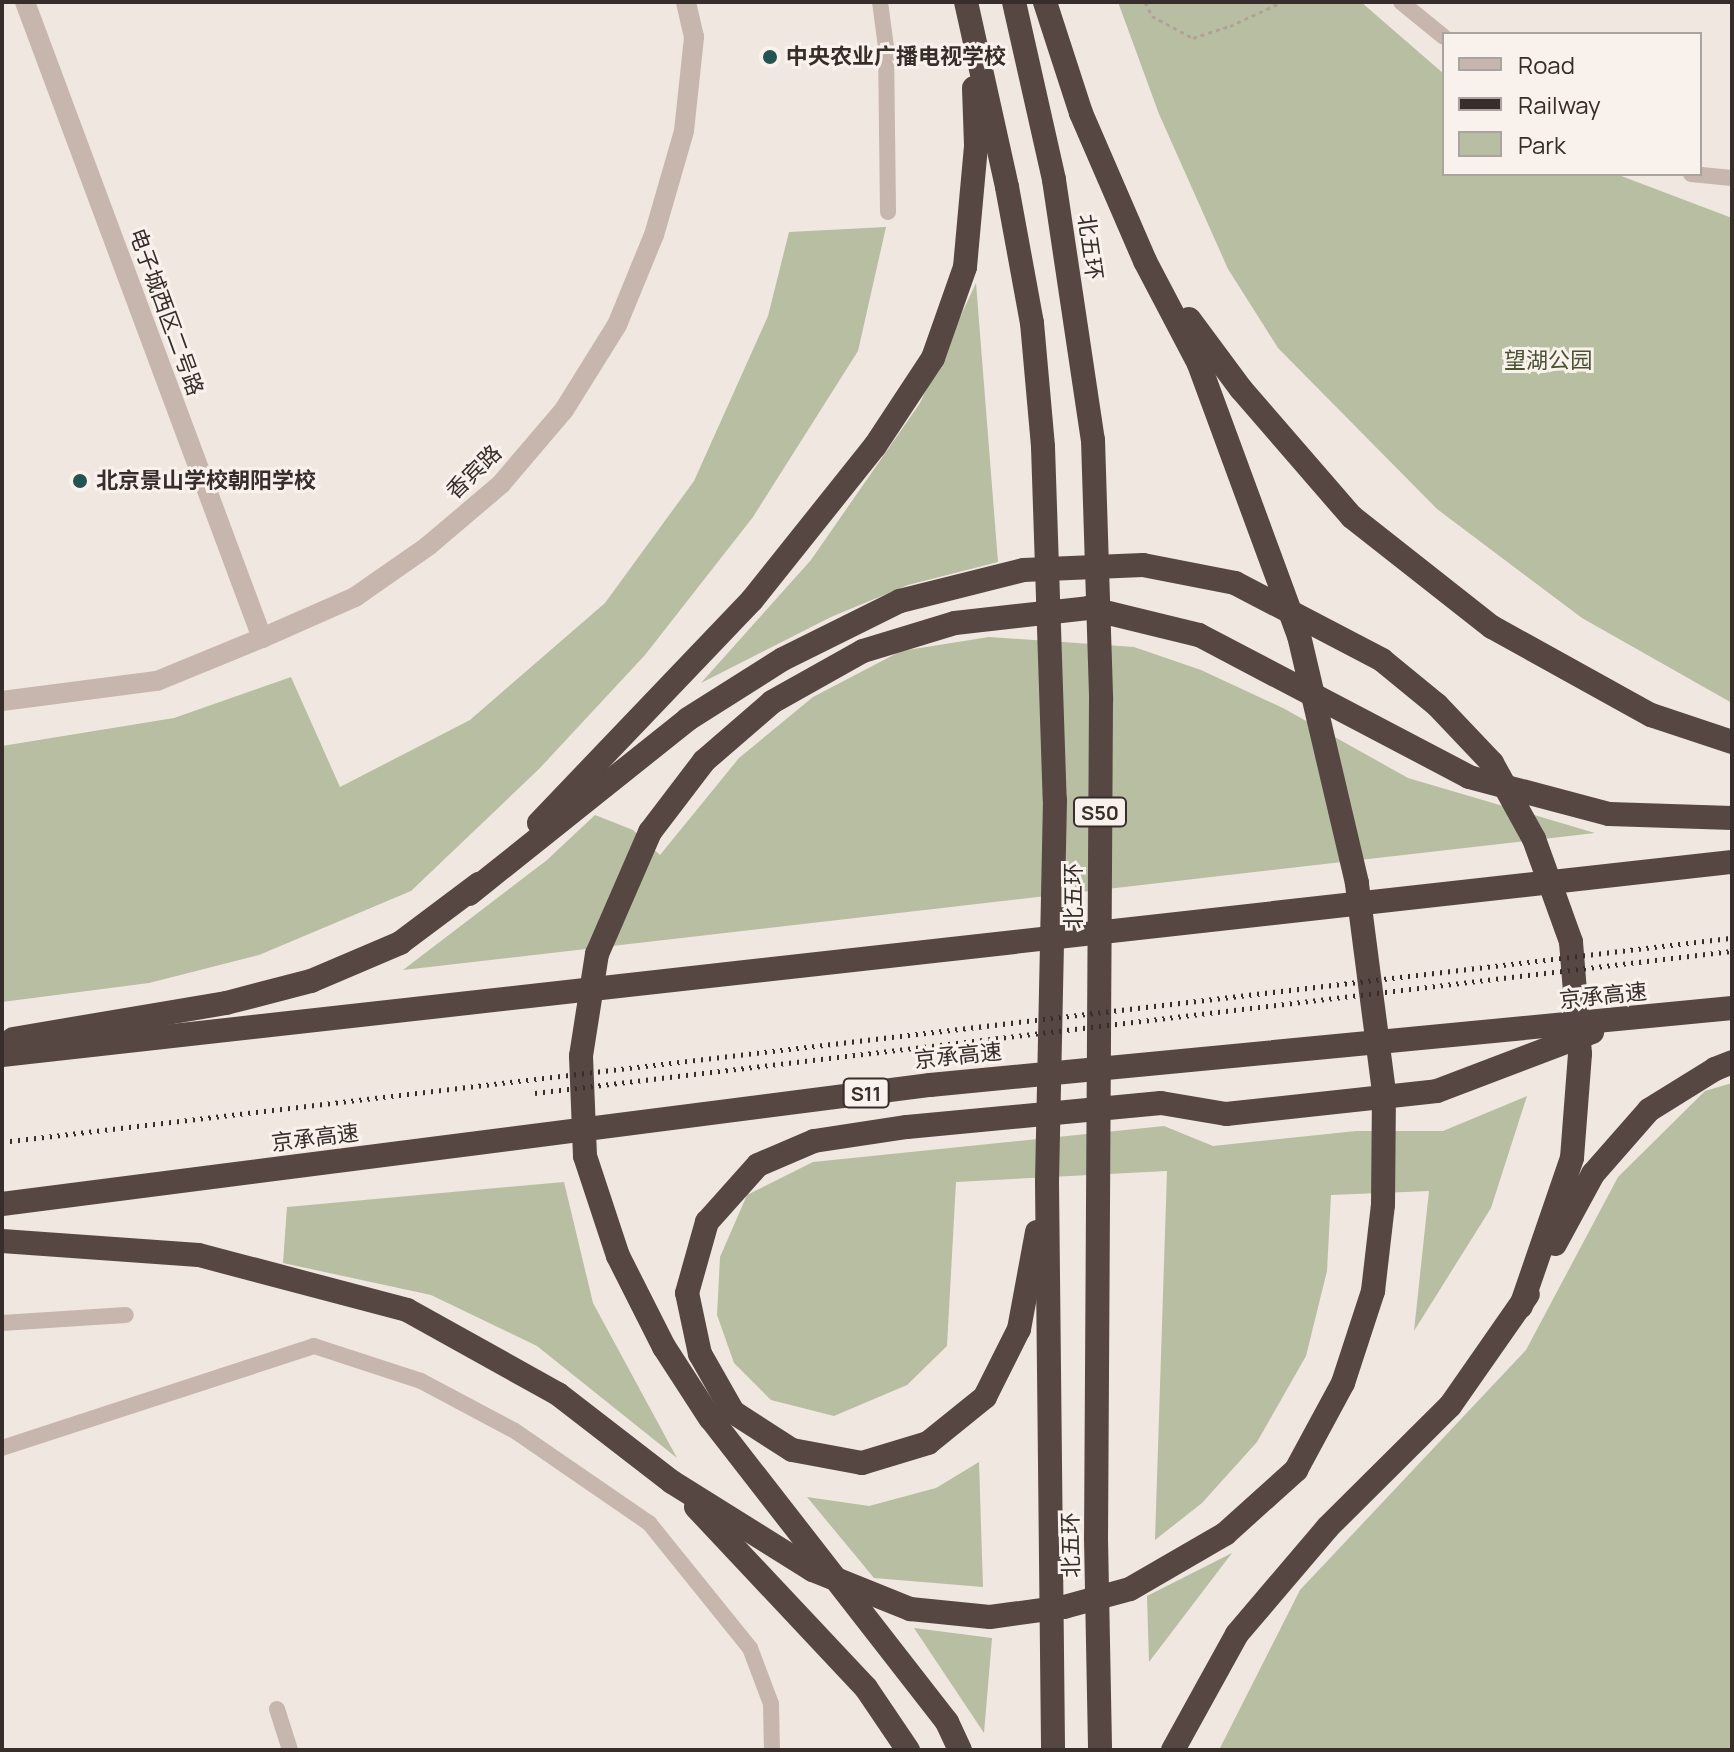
<!DOCTYPE html>
<meta charset="utf-8">
<style>
body{margin:0}
#map{position:relative;width:1734px;height:1752px;overflow:hidden;background:#f0e7e0;font-family:Manrope,"Noto Sans SC",sans-serif}
div>[style]{position:absolute}
.green>*{inset:0;background:#b8bea2}
.path>*{height:3px;margin-top:-1.5px;transform-origin:0;background:repeating-linear-gradient(90deg,#b3a098 0 4px,transparent 0 8px)}
.minor>*{height:16px;margin:-8px;padding:0 8px;transform-origin:8px;border-radius:8px;background:#c7b6ad}
.tertiary>*{height:20px;margin:-10px;padding:0 10px;transform-origin:10px;border-radius:10px;background:#c7b6ad}
.motorway>*{height:24px;margin:-12px;padding:0 12px;transform-origin:12px;border-radius:12px;background:#564743}
.rail>*{height:5px;margin-top:-2.5px;transform-origin:0;background:repeating-linear-gradient(90deg,#372d2b 0 2px,transparent 0 8px)}
.dots>*{width:22px;height:22px;translate:-50% -50%;box-sizing:border-box;border:4px solid #f8f1ec;border-radius:50%}
span{translate:-50% -50%;white-space:nowrap;text-align:center;line-height:1.15;-webkit-text-stroke:6px #f8f1ec;paint-order:stroke}
.shield-label span{padding:2px 6px;background:#f8f1ec;border:2px solid;border-radius:6px;-webkit-text-stroke-width:0}
.shield-label{font-size:20px;color:#372d2b;font-weight:700}
.poi-label{font-size:22px;color:#372d2b;font-weight:700}
.left{translate:0 -50%;text-align:left}
.street-label{font-size:22px;color:#372d2b}
.park-label{font-size:22px;color:#4a5232}
.frame{position:absolute;inset:0;border:4px solid #372d2b;pointer-events:none}
.legend{position:absolute;left:1442px;top:32px;width:260px;height:144px;box-sizing:border-box;background:#f8f1ec;border:2px solid #aba39f;margin:0;padding:10px 14px;list-style:none;font-size:24px;color:#372d2b}
.legend li{display:flex;align-items:center;gap:16px;height:40px}
.legend b{width:40px;border:2px solid #aba39f}
</style>
<div id="map">
<div class="green">
<div style="clip-path:polygon(1118px 2px,1361px 2px,1444px 74px,1444px 174px,1616px 174px,1732px 218px,1732px 703px,1582px 618px,1437px 509px,1278px 348px,1228px 269px,1159px 114px)"></div>
<div style="clip-path:polygon(886px 227px,858px 351px,753px 517px,645px 655px,539px 769px,411px 891px,259px 955px,149px 983px,2px 1002px,2px 746px,174px 718px,291px 677px,340px 787px,470px 720px,605px 603px,694px 481px,768px 316px,789px 232px)"></div>
<div style="clip-path:polygon(976px 283px,998px 562px,908px 585px,831px 617px,701px 683px,811px 560px,920px 403px)"></div>
<div style="clip-path:polygon(989px 637px,1134px 647px,1201px 670px,1283px 708px,1408px 778px,1595px 833px,403px 970px,547px 860px,595px 815px,633px 830px,660px 855px,739px 758px,813px 697px,901px 651px)"></div>
<div style="clip-path:polygon(1732px 1083px,1732px 1750px,1219px 1750px,1300px 1590px,1526px 1350px,1618px 1177px,1705px 1091px)"></div>
<div style="clip-path:polygon(1527px 1096px,1491px 1208px,1414px 1331px,1429px 1191px,1331px 1195px,1327px 1271px,1306px 1356px,1257px 1442px,1202px 1503px,1155px 1540px,1167px 1171px,956px 1182px,947px 1346px,907px 1385px,834px 1416px,771px 1400px,734px 1363px,717px 1315px,720px 1257px,747px 1195px,813px 1162px,1164px 1126px,1213px 1146px,1356px 1131px,1443px 1131px)"></div>
<div style="clip-path:polygon(564px 1182px,593px 1303px,677px 1458px,537px 1346px,431px 1295px,283px 1263px,287px 1207px)"></div>
<div style="clip-path:polygon(979px 1462px,983px 1587px,874px 1578px,807px 1497px,869px 1506px,936px 1488px)"></div>
<div style="clip-path:polygon(1232px 1553px,1149px 1662px,1147px 1596px)"></div>
<div style="clip-path:polygon(914px 1628px,992px 1638px,984px 1733px)"></div>
</div>
<div class="path">
<div style="left:1145px;top:2px;width:16px;rotate:63deg"></div>
<div style="left:1152px;top:16px;width:47px;rotate:28.2deg"></div>
<div style="left:1193px;top:38px;width:39px;rotate:-18deg"></div>
<div style="left:1230px;top:26px;width:57px;rotate:-24.8deg"></div>
</div>
<div class="minor">
<div style="left:880px;top:2px;width:45px;rotate:82.4deg"></div>
<div style="left:886px;top:47px;width:165px;rotate:89.3deg"></div>
<div style="left:1401px;top:2px;width:55px;rotate:39.1deg"></div>
<div style="left:1691px;top:174px;width:41px;rotate:5.6deg"></div>
<div style="left:2px;top:1323px;width:124px;rotate:-3.7deg"></div>
<div style="left:2px;top:1448px;width:328px;rotate:-18.1deg"></div>
<div style="left:314px;top:1346px;width:113px;rotate:18.1deg"></div>
<div style="left:421px;top:1381px;width:106px;rotate:28deg"></div>
<div style="left:515px;top:1431px;width:163px;rotate:34.5deg"></div>
<div style="left:649px;top:1523px;width:161px;rotate:51.1deg"></div>
<div style="left:750px;top:1648px;width:60px;rotate:69.4deg"></div>
<div style="left:771px;top:1704px;width:46px;rotate:88.8deg"></div>
<div style="left:277px;top:1709px;width:43px;rotate:72.4deg"></div>
</div>
<div class="tertiary">
<div style="left:25px;top:2px;width:679px;rotate:69.56deg"></div>
<div style="left:2px;top:701px;width:156px;rotate:-7.4deg"></div>
<div style="left:157px;top:681px;width:113px;rotate:-22.3deg"></div>
<div style="left:262px;top:638px;width:102px;rotate:-23.8deg"></div>
<div style="left:355px;top:597px;width:89px;rotate:-34.9deg"></div>
<div style="left:428px;top:546px;width:96px;rotate:-40.3deg"></div>
<div style="left:501px;top:484px;width:97px;rotate:-49.6deg"></div>
<div style="left:564px;top:410px;width:100px;rotate:-58.1deg"></div>
<div style="left:617px;top:325px;width:97px;rotate:-67.7deg"></div>
<div style="left:654px;top:235px;width:108px;rotate:-73.9deg"></div>
<div style="left:684px;top:131px;width:95px;rotate:-83.9deg"></div>
<div style="left:694px;top:37px;width:36px;rotate:-103deg"></div>
</div>
<div class="motorway">
<div style="left:966px;top:2px;width:189px;rotate:77.5deg"></div>
<div style="left:1007px;top:187px;width:138px;rotate:79.6deg"></div>
<div style="left:1032px;top:323px;width:124px;rotate:84.9deg"></div>
<div style="left:1043px;top:447px;width:353px;rotate:88.1deg"></div>
<div style="left:1055px;top:800px;width:382px;rotate:91.2deg"></div>
<div style="left:1047px;top:1182px;width:568px;rotate:89.39deg"></div>
<div style="left:1014px;top:2px;width:182px;rotate:77.3deg"></div>
<div style="left:1054px;top:180px;width:263px;rotate:81.5deg"></div>
<div style="left:1093px;top:440px;width:260px;rotate:88.2deg"></div>
<div style="left:1101px;top:700px;width:838px;rotate:90.34deg"></div>
<div style="left:1096px;top:1538px;width:212px;rotate:88.9deg"></div>
<div style="left:1189px;top:319px;width:87px;rotate:53.4deg"></div>
<div style="left:1241px;top:389px;width:169px;rotate:49.1deg"></div>
<div style="left:1352px;top:517px;width:178px;rotate:38.2deg"></div>
<div style="left:1492px;top:627px;width:182px;rotate:29deg"></div>
<div style="left:1651px;top:715px;width:85px;rotate:18.4deg"></div>
<div style="left:539px;top:823px;width:308px;rotate:-46.3deg"></div>
<div style="left:752px;top:600px;width:197px;rotate:-51.4deg"></div>
<div style="left:875px;top:446px;width:105px;rotate:-56.6deg"></div>
<div style="left:933px;top:358px;width:96px;rotate:-70.6deg"></div>
<div style="left:965px;top:267px;width:122px;rotate:-84.8deg"></div>
<div style="left:976px;top:145px;width:57px;rotate:-92deg"></div>
<div style="left:469px;top:894px;width:280px;rotate:-38.6deg"></div>
<div style="left:688px;top:719px;width:112px;rotate:-32.3deg"></div>
<div style="left:783px;top:659px;width:131px;rotate:-26.4deg"></div>
<div style="left:900px;top:601px;width:127px;rotate:-14.1deg"></div>
<div style="left:1023px;top:570px;width:120px;rotate:-2.4deg"></div>
<div style="left:1143px;top:565px;width:94px;rotate:11.1deg"></div>
<div style="left:1235px;top:583px;width:166px;rotate:27.6deg"></div>
<div style="left:1382px;top:660px;width:71px;rotate:39.3deg"></div>
<div style="left:1437px;top:705px;width:80px;rotate:46.5deg"></div>
<div style="left:1492px;top:763px;width:87px;rotate:61.1deg"></div>
<div style="left:1534px;top:839px;width:109px;rotate:70.2deg"></div>
<div style="left:1571px;top:942px;width:112px;rotate:85.4deg"></div>
<div style="left:1580px;top:1054px;width:104px;rotate:94.4deg"></div>
<div style="left:1572px;top:1158px;width:157px;rotate:109deg"></div>
<div style="left:13px;top:1039px;width:216px;rotate:-9.6deg"></div>
<div style="left:226px;top:1003px;width:88px;rotate:-14.5deg"></div>
<div style="left:311px;top:981px;width:97px;rotate:-23.1deg"></div>
<div style="left:400px;top:943px;width:99px;rotate:-36.8deg"></div>
<div style="left:2px;top:1055px;width:1741px;rotate:-6.37deg"></div>
<div style="left:2px;top:1204px;width:936px;rotate:-7.31deg"></div>
<div style="left:930px;top:1085px;width:806px;rotate:-5.48deg"></div>
<div style="left:1037px;top:1232px;width:99px;rotate:100.5deg"></div>
<div style="left:1019px;top:1329px;width:76px;rotate:116.6deg"></div>
<div style="left:985px;top:1397px;width:73px;rotate:141.1deg"></div>
<div style="left:928px;top:1443px;width:69px;rotate:163.1deg"></div>
<div style="left:862px;top:1463px;width:71px;rotate:-169.5deg"></div>
<div style="left:792px;top:1450px;width:70px;rotate:-147.2deg"></div>
<div style="left:733px;top:1412px;width:67px;rotate:-119.6deg"></div>
<div style="left:700px;top:1354px;width:62px;rotate:-102deg"></div>
<div style="left:687px;top:1293px;width:74px;rotate:-74.3deg"></div>
<div style="left:707px;top:1222px;width:76px;rotate:-48.2deg"></div>
<div style="left:758px;top:1165px;width:61px;rotate:-23.2deg"></div>
<div style="left:814px;top:1141px;width:94px;rotate:-8.6deg"></div>
<div style="left:907px;top:1127px;width:255px;rotate:-5.4deg"></div>
<div style="left:1161px;top:1103px;width:66px;rotate:9.6deg"></div>
<div style="left:1226px;top:1114px;width:212px;rotate:-6.2deg"></div>
<div style="left:1437px;top:1091px;width:166px;rotate:-20.8deg"></div>
<div style="left:2px;top:1241px;width:197px;rotate:4.1deg"></div>
<div style="left:199px;top:1255px;width:215px;rotate:14.8deg"></div>
<div style="left:407px;top:1310px;width:173px;rotate:29.1deg"></div>
<div style="left:558px;top:1394px;width:144px;rotate:37.7deg"></div>
<div style="left:672px;top:1482px;width:166px;rotate:32deg"></div>
<div style="left:813px;top:1570px;width:105px;rotate:21.9deg"></div>
<div style="left:910px;top:1609px;width:80px;rotate:5.7deg"></div>
<div style="left:990px;top:1617px;width:75px;rotate:-7.7deg"></div>
<div style="left:1064px;top:1607px;width:68px;rotate:-15.3deg"></div>
<div style="left:1130px;top:1589px;width:110px;rotate:-30.1deg"></div>
<div style="left:1225px;top:1534px;width:96px;rotate:-42deg"></div>
<div style="left:1296px;top:1470px;width:99px;rotate:-61.6deg"></div>
<div style="left:1343px;top:1383px;width:97px;rotate:-71.9deg"></div>
<div style="left:1373px;top:1291px;width:87px;rotate:-83.4deg"></div>
<div style="left:1383px;top:1205px;width:113px;rotate:-89.5deg"></div>
<div style="left:1384px;top:1092px;width:211px;rotate:-97.4deg"></div>
<div style="left:1357px;top:883px;width:254px;rotate:-103.2deg"></div>
<div style="left:1299px;top:636px;width:290px;rotate:-110.2deg"></div>
<div style="left:1199px;top:364px;width:116px;rotate:-117.7deg"></div>
<div style="left:1145px;top:261px;width:161px;rotate:-113.4deg"></div>
<div style="left:1081px;top:113px;width:117px;rotate:-108deg"></div>
<div style="left:1555px;top:1244px;width:80px;rotate:-61.5deg"></div>
<div style="left:1593px;top:1174px;width:85px;rotate:-48.8deg"></div>
<div style="left:1649px;top:1110px;width:78px;rotate:-31.8deg"></div>
<div style="left:1715px;top:1069px;width:18px;rotate:-22deg"></div>
<div style="left:696px;top:1507px;width:248px;rotate:46.8deg"></div>
<div style="left:866px;top:1688px;width:75px;rotate:55.9deg"></div>
<div style="left:960px;top:1750px;width:31px;rotate:-115deg"></div>
<div style="left:947px;top:1722px;width:385px;rotate:-127.9deg"></div>
<div style="left:710px;top:1418px;width:85px;rotate:-122.9deg"></div>
<div style="left:664px;top:1347px;width:102px;rotate:-116.8deg"></div>
<div style="left:618px;top:1256px;width:105px;rotate:-108.3deg"></div>
<div style="left:585px;top:1156px;width:100px;rotate:-92.3deg"></div>
<div style="left:581px;top:1056px;width:103px;rotate:-81.1deg"></div>
<div style="left:597px;top:954px;width:133px;rotate:-66.5deg"></div>
<div style="left:650px;top:832px;width:89px;rotate:-52.7deg"></div>
<div style="left:704px;top:761px;width:90px;rotate:-40.9deg"></div>
<div style="left:772px;top:702px;width:104px;rotate:-29.3deg"></div>
<div style="left:863px;top:651px;width:96px;rotate:-16.9deg"></div>
<div style="left:955px;top:623px;width:134px;rotate:-6.4deg"></div>
<div style="left:1088px;top:608px;width:114px;rotate:13.7deg"></div>
<div style="left:1199px;top:635px;width:305px;rotate:27.7deg"></div>
<div style="left:1469px;top:777px;width:145px;rotate:14.8deg"></div>
<div style="left:1609px;top:814px;width:123px;rotate:1.9deg"></div>
<div style="left:1173px;top:1750px;width:132px;rotate:-61.1deg"></div>
<div style="left:1237px;top:1634px;width:140px;rotate:-49.6deg"></div>
<div style="left:1328px;top:1527px;width:172px;rotate:-44.8deg"></div>
<div style="left:1450px;top:1406px;width:136px;rotate:-55.1deg"></div>
</div>
<div class="rail">
<div style="left:535px;top:1093px;width:1205px;rotate:-6.77deg"></div>
<div style="left:2px;top:1142px;width:1742px;rotate:-6.73deg"></div>
</div>
<div class="dots">
<div style="left:770px;top:57px;background:#255351"></div>
<div style="left:80px;top:481px;background:#255351"></div>
</div>
<div class="shield-label">
<span style="left:1100px;top:812px">S50</span>
<span style="left:866px;top:1093px">S11</span>
</div>
<div class="poi-label">
<span class="left" style="left:786px;top:57px">中央农业广播电视学校</span>
<span class="left" style="left:96px;top:481px">北京景山学校朝阳学校</span>
</div>
<div class="street-label">
<span style="left:1090px;top:247px;rotate:82deg">北五环</span>
<span style="left:166px;top:312px;rotate:70deg">电子城西区二号路</span>
<span style="left:474px;top:472px;rotate:-44deg">香宾路</span>
<span style="left:1074px;top:896px;rotate:-90deg">北五环</span>
<span style="left:1603px;top:996px;rotate:-6deg">京承高速</span>
<span style="left:958px;top:1056px;rotate:-6deg">京承高速</span>
<span style="left:315px;top:1138px;rotate:-7deg">京承高速</span>
<span style="left:1071px;top:1545px;rotate:-91deg">北五环</span>
</div>
<div class="park-label">
<span style="left:1548px;top:361px">望湖公园</span>
</div>
<div class="frame"></div>
<ul class="legend">
<li><b style="height:10px;background:#c7b6ad"></b>Road</li>
<li><b style="height:10px;background:#372d2b"></b>Railway</li>
<li><b style="height:22px;background:#b8bea2"></b>Park</li>
</ul>
</div>
